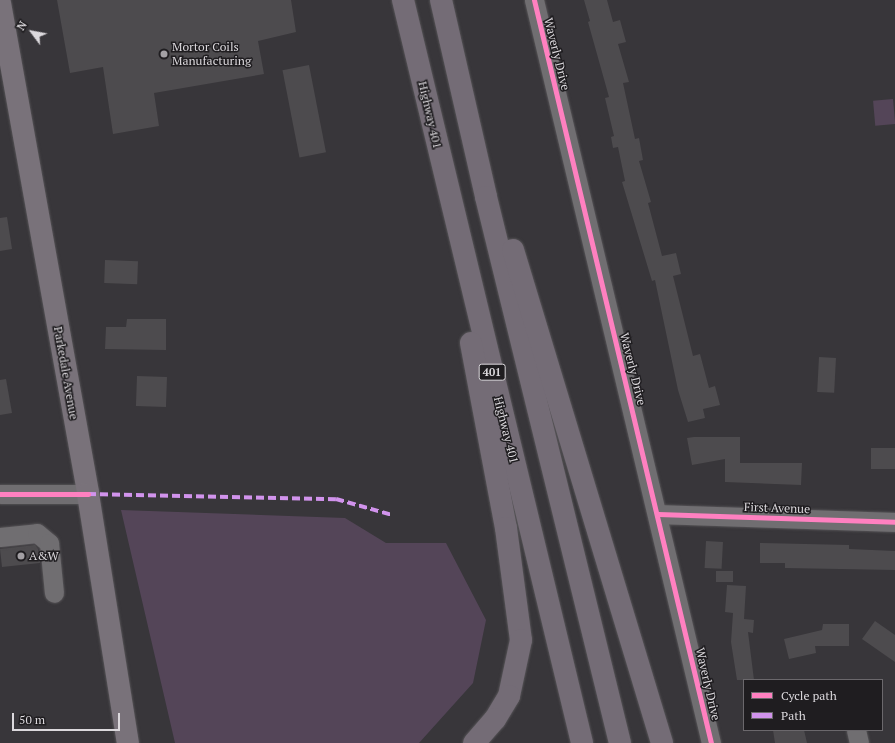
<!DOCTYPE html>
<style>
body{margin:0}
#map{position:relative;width:895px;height:743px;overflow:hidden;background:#38363a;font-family:"PT Serif",serif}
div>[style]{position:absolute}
.green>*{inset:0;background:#544558;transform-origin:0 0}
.building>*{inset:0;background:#4d4b4e;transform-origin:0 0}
.roads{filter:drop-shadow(0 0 1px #555356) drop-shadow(0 0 1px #555356)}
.minor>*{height:19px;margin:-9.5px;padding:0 9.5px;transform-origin:9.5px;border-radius:9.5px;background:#706e71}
.major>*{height:22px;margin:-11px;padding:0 11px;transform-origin:11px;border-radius:11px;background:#79727a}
.highway>*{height:22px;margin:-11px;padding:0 11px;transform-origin:11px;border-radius:11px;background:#746c76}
.quiet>*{height:4px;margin-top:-2px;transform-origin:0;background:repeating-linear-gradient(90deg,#d193ec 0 8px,transparent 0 12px)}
.cycleway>*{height:5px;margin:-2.5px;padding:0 2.5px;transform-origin:2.5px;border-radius:2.5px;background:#ff80c0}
.dots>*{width:11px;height:11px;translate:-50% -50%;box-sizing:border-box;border:2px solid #1f1d20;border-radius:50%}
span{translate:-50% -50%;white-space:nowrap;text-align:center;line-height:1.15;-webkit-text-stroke:3px #1f1d20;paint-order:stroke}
.shield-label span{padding:1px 3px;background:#1f1d20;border:1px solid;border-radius:3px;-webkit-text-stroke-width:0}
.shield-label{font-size:11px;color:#dcd9dd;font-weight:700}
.poi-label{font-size:12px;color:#dcd9dd}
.left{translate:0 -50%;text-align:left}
.street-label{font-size:12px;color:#dcd9dd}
.legend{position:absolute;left:743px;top:679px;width:140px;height:52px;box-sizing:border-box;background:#1f1d20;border:1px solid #6b686c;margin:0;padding:5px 7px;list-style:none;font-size:12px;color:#dcd9dd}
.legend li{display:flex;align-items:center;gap:8px;height:20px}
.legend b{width:20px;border:1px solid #6b686c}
.north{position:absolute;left:12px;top:12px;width:40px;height:40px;-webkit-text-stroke:3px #1f1d20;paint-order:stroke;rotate:302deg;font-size:11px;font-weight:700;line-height:16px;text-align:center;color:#dcd9dd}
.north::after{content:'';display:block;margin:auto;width:14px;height:18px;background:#dcd9dd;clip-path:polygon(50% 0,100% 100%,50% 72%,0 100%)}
.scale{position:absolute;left:12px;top:713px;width:108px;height:18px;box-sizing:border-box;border:2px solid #dcd9dd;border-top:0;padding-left:5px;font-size:12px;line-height:14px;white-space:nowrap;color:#dcd9dd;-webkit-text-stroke:3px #1f1d20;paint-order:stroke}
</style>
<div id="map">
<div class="green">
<div style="left:893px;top:99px;width:25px;height:20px;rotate:85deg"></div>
<div style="clip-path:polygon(121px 510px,345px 518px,386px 543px,446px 543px,486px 620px,473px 683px,419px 743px,175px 743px)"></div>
</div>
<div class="building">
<div style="clip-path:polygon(57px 0,291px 0,296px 32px,258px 41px,264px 74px,154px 93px,159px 126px,113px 134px,103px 67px,70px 73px)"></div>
<div style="clip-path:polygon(584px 0,607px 0,613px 22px,620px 20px,626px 42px,618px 44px,629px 82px,623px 83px,635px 139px,639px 138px,643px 160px,639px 161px,651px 202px,648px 203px,662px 256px,676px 253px,681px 274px,673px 276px,693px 356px,700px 354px,709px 388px,715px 386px,720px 405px,703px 409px,705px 418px,688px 422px,678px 390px,655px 280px,652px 281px,622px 182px,625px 181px,618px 147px,613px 148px,611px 137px,614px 136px,605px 98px,609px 97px,588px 22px,590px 21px)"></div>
<div style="left:309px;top:65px;width:89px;height:27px;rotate:79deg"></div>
<div style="clip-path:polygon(7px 217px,12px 249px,0 251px,0 218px)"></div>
<div style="left:105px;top:260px;width:33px;height:23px;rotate:2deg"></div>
<div style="clip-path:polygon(127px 319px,166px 319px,166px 350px,105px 349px,106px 327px,126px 327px)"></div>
<div style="left:819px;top:357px;width:17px;height:35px;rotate:3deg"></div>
<div style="left:137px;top:376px;width:30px;height:30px;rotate:2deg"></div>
<div style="clip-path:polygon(6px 379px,12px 413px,0 415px,0 380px)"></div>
<div style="clip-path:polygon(694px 437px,740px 437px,740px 463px,802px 463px,801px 485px,725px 482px,725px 459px,692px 465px,687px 438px)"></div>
<div style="left:895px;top:448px;width:21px;height:24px;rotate:90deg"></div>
<div style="left:706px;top:541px;width:17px;height:27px;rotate:3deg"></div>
<div style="clip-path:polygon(760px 543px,849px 545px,849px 549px,895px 551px,895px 570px,785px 568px,785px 563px,760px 563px)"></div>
<div style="clip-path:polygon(35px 545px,38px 549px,40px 563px,2px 567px,0 549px)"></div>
<div style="left:716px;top:571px;width:17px;height:11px"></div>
<div style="clip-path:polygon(727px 585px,746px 586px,744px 619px,754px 620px,753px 633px,748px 632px,754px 680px,737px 680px,731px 642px,733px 613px,725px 612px)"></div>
<div style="clip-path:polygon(875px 621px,895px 635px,895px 662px,862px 639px)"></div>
<div style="clip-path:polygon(823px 624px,849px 624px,849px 646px,815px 646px,816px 653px,789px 659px,784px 639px,822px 630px)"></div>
<div style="clip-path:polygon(773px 730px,804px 730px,807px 743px,775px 743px)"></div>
</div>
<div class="roads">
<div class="minor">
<div style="left:534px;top:0;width:764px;rotate:76.6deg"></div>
<div style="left:0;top:494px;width:88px"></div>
<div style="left:658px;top:514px;width:237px;rotate:1.9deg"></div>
<div style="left:0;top:537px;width:37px;rotate:-6deg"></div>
<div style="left:37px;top:533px;width:16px;rotate:40deg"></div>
<div style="left:49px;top:543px;width:50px;rotate:84.3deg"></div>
<div style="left:856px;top:730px;width:13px;rotate:77deg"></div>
</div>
<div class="major">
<div style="left:0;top:3px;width:499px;rotate:79.8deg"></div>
<div style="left:88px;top:494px;width:252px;rotate:80.9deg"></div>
</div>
<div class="highway">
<div style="left:403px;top:0;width:764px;rotate:76.45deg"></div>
<div style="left:441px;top:0;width:202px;rotate:77.1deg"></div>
<div style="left:486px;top:197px;width:562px;rotate:76.21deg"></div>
<div style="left:513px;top:250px;width:515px;rotate:73.18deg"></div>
<div style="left:471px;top:343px;width:188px;rotate:79.3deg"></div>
<div style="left:506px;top:528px;width:113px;rotate:82.4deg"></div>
<div style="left:521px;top:640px;width:57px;rotate:102.1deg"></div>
<div style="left:509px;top:696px;width:27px;rotate:121deg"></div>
<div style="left:495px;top:719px;width:32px;rotate:131deg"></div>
</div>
</div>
<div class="quiet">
<div style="left:88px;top:494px;width:248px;rotate:1.2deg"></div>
<div style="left:336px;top:499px;width:58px;rotate:15.9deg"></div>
</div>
<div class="cycleway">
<div style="left:534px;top:0;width:764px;rotate:76.6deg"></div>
<div style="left:0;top:494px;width:88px"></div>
<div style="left:658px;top:514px;width:237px;rotate:1.9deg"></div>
</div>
<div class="dots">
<div style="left:164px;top:54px;background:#a3a0a4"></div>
<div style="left:21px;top:556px;background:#a3a0a4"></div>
</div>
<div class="shield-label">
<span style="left:492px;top:372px">401</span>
</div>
<div class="poi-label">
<span class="left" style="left:172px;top:54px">Mortor Coils<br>Manufacturing</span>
<span class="left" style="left:29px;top:556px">A&amp;W</span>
</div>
<div class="street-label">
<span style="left:557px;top:54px;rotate:76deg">Waverly Drive</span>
<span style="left:430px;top:115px;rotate:77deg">Highway 401</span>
<span style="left:633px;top:369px;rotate:76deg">Waverly Drive</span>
<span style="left:66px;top:373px;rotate:80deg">Parkedale Avenue</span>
<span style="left:506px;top:430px;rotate:76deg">Highway 401</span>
<span style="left:777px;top:508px;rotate:2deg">First Avenue</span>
<span style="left:708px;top:684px;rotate:77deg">Waverly Drive</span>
</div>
<ul class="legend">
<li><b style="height:5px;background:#ff80c0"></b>Cycle path</li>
<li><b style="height:5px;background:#d193ec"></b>Path</li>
</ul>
<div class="north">N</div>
<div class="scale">50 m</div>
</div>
